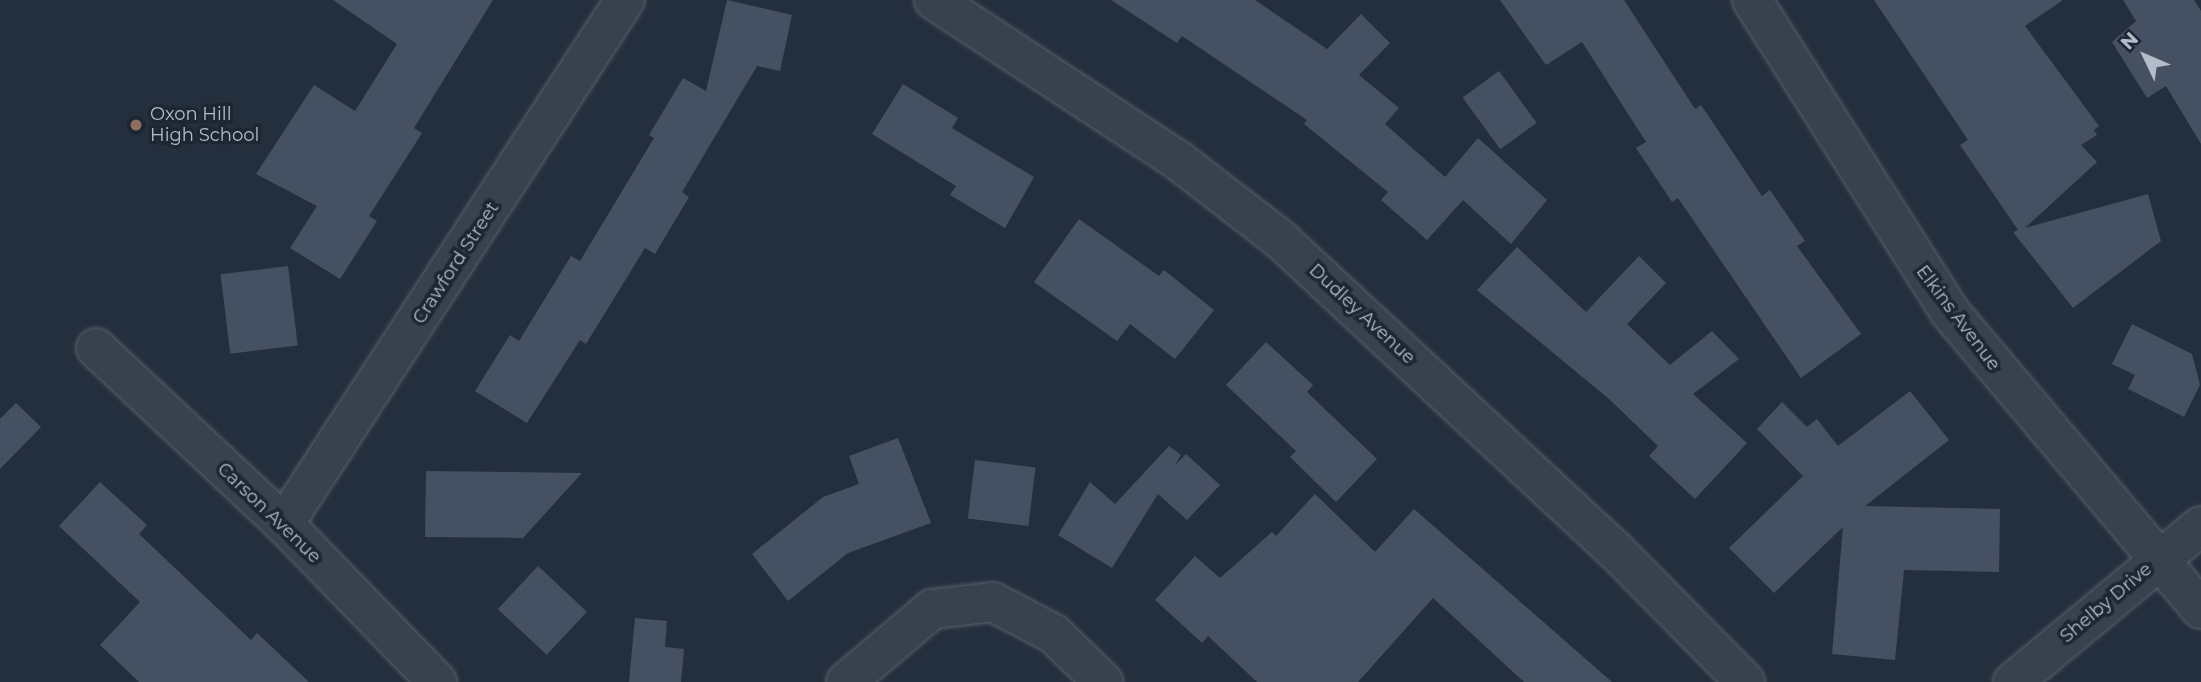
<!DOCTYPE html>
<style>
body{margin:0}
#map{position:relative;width:2201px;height:682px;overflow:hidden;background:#242f3e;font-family:Montserrat,sans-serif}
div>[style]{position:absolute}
.building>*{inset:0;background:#455162;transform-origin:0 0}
.roads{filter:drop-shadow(0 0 2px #565f6c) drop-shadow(0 0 2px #565f6c)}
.street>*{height:38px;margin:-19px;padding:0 19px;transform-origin:19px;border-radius:19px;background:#38414e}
.dots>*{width:19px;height:19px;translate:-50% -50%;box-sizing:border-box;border:4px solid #1d2633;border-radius:50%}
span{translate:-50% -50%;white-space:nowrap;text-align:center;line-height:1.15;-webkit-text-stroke:7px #1d2633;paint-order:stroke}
.poi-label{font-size:18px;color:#b4bcc9}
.left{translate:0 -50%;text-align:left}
.street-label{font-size:18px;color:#b4bcc9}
.north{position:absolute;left:2110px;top:21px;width:70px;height:70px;-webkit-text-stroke:5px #1d2633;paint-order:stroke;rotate:314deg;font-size:19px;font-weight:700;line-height:28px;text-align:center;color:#b4bcc9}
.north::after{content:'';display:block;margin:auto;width:24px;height:32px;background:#b4bcc9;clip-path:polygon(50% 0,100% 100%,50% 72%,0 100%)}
</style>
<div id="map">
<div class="building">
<div style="clip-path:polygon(333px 0,493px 0,414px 128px,422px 133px,369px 216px,377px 221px,340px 279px,290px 248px,317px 206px,256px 174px,314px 85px,355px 111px,397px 44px)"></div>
<div style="clip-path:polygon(727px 0,792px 15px,780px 71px,757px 66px,682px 192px,689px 197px,655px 254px,645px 248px,586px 344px,580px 340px,527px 423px,475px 391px,510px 335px,519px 341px,571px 256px,580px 261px,654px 138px,649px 135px,683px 78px,706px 91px)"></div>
<div style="clip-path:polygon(1111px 0,1255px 0,1327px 49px,1361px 14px,1390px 43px,1359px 75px,1399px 108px,1385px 124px,1445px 177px,1478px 138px,1547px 200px,1511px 244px,1463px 200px,1427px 240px,1381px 200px,1388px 192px,1304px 124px,1307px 120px,1182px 36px,1177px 43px)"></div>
<div style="clip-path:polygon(1500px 0,1624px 0,1695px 109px,1701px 105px,1762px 196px,1770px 190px,1805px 241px,1797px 246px,1861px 334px,1801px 378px,1678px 198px,1672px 202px,1636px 148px,1646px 142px,1582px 42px,1546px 65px)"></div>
<div style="clip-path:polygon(1874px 0,2063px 0,2025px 26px,2099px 126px,2094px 130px,2097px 135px,2081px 145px,2097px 162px,2025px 228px,2148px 194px,2161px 241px,2073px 308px,2013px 232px,2018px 230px,1960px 145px,1968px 140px)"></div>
<div style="clip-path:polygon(2123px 0,2194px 0,2201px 11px,2201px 144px,2166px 86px,2147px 98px,2112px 42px,2136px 21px)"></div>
<div style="left:1499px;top:71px;width:64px;height:45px;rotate:54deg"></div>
<div style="clip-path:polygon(903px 84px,958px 118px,952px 128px,1034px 177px,1005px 228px,950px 195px,956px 186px,872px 134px)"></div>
<div style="clip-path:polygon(1079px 219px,1159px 276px,1164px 270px,1214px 310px,1175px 359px,1130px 324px,1117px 341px,1034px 282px)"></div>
<div style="clip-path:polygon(1517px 247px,1586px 312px,1639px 256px,1666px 283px,1627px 324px,1670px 365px,1712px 331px,1739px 359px,1693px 394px,1747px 443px,1695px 499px,1649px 456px,1658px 446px,1609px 399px,1477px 290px)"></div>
<div style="left:288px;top:266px;width:80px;height:68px;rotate:83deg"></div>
<div style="clip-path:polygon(2132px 324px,2192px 354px,2200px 385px,2184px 417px,2128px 389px,2135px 375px,2112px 364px)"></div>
<div style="clip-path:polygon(1266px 342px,1313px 385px,1307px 392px,1377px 459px,1336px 502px,1290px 457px,1296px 451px,1226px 385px)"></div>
<div style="clip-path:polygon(1910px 391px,1949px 440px,1865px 506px,2000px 509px,1999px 572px,1904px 570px,1895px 660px,1832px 654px,1843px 527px,1774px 593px,1729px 548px,1803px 476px,1757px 429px,1782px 402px,1807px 427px,1817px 419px,1838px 446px)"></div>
<div style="clip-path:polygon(16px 403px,41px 427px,0 469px,0 419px)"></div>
<div style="clip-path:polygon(898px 438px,931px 523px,848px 553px,788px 601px,752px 554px,823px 497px,859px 484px,849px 456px)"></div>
<div style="clip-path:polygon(1169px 446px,1181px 455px,1175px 465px,1186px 454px,1220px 485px,1187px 520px,1158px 494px,1112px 568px,1058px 535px,1090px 482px,1115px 504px)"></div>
<div style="left:975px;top:460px;width:61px;height:59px;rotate:7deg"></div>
<div style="clip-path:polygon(426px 471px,582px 473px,523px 538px,425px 537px)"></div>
<div style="clip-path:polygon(100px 482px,147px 525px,139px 534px,251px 640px,257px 633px,309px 682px,139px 682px,100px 645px,140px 602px,59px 526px)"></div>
<div style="clip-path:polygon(1315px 494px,1375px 552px,1414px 509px,1612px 682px,1524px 682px,1433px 598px,1358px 682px,1257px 682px,1208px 636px,1202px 643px,1155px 600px,1195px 556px,1220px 578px,1272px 532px,1276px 536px)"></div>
<div style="left:538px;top:566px;width:67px;height:59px;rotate:43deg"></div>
<div style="clip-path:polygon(635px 618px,667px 621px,665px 647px,684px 649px,681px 682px,629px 682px)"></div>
</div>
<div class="roads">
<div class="street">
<div style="left:934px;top:0;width:293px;rotate:33.3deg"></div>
<div style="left:1179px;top:161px;width:128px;rotate:37.7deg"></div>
<div style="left:1280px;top:239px;width:457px;rotate:42.9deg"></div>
<div style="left:1615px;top:550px;width:185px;rotate:45.4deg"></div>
<div style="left:1752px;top:0;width:368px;rotate:57.6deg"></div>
<div style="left:1949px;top:311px;width:390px;rotate:49.8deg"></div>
<div style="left:96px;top:348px;width:258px;rotate:43.1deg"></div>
<div style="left:284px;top:524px;width:220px;rotate:45.9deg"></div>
<div style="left:284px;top:524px;width:625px;rotate:-56.95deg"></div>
<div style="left:846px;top:682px;width:113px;rotate:-40.3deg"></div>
<div style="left:932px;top:609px;width:61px;rotate:-6.5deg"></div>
<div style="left:993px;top:602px;width:69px;rotate:27.7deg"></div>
<div style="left:1054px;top:634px;width:69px;rotate:44.4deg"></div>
<div style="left:2013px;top:682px;width:244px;rotate:-39.7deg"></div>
</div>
</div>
<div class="dots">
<div style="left:136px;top:125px;background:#8d6e63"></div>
</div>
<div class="poi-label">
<span class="left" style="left:150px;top:125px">Oxon Hill<br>High School</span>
</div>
<div class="street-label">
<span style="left:456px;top:263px;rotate:-57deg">Crawford Street</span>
<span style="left:1362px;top:314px;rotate:43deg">Dudley Avenue</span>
<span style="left:1958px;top:318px;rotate:53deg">Elkins Avenue</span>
<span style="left:269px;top:513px;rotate:44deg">Carson Avenue</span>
<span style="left:2106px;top:603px;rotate:-40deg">Shelby Drive</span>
</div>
<div class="north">N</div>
</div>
